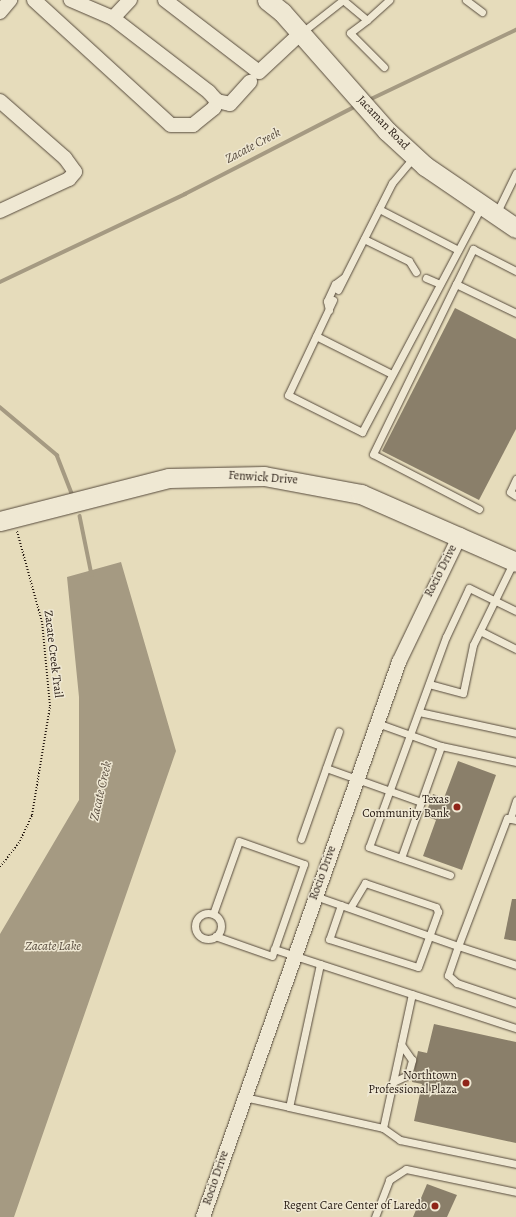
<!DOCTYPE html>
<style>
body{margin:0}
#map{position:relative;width:516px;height:1217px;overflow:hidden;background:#e6dcbb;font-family:Alegreya,serif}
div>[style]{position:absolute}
.water>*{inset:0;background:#a59a82}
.stream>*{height:3.5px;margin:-1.75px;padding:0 1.75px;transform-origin:1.75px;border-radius:1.75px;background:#a59a82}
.building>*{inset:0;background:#8a7f6a}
.path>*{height:2px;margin-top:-1px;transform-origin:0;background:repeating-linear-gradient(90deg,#261a12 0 1px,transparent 0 3px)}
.roads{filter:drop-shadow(0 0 1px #564a3c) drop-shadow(0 0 1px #564a3c)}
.lane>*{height:7px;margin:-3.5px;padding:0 3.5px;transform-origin:3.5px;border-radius:3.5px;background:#efe8d3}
.lane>.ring{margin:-3.5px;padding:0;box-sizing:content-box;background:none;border:7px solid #efe8d3;border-radius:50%}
.street>*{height:14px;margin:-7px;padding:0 7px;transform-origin:7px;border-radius:7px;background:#efe8d3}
.secondary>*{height:19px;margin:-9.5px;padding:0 9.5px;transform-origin:9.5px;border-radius:9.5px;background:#efe8d3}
.dots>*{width:11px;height:11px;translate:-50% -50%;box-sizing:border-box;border:2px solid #efe8d3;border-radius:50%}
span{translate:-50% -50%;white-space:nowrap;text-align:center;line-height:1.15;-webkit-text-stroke:3px #efe8d3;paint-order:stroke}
.street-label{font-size:12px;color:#261a12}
.poi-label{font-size:12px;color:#261a12}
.right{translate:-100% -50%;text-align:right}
.water-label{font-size:13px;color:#594d3f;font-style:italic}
</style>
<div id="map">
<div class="water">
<div style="clip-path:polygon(121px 562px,176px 751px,14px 1217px,0 1217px,0 934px,79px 800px,79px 697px,67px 577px)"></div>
</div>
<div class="stream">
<div style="left:369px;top:100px;width:163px;rotate:-25.5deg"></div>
<div style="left:0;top:282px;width:205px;rotate:-25.4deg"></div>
<div style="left:185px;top:194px;width:195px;rotate:-27.2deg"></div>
<div style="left:0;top:407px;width:75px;rotate:40.1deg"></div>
<div style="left:57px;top:455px;width:44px;rotate:68.7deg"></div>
<div style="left:80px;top:516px;width:60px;rotate:78.5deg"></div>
</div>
<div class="building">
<div style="clip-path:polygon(455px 308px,516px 339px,516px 429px,479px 500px,382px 451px)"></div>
<div style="clip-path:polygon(458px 761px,496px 775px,462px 870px,423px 856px,436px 820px,425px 816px,433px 794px,444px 798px)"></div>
<div style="clip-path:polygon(512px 899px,516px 899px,516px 941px,504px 939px)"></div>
<div style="clip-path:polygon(434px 1024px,516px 1042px,516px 1143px,414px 1121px,422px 1084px,412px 1082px,418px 1051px,427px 1053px)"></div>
<div style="clip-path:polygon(427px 1184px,457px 1195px,447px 1217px,413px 1217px)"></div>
</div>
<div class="path">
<div style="left:0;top:867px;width:33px;rotate:-52deg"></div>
<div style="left:20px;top:841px;width:29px;rotate:-65deg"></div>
<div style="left:32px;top:815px;width:110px;rotate:-80.6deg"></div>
<div style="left:50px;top:706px;width:84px;rotate:-95.4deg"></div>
<div style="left:42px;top:622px;width:94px;rotate:-105.4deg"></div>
</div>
<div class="roads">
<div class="lane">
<div style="left:343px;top:0;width:31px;rotate:40deg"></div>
<div style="left:367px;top:20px;width:21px;rotate:143deg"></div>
<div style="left:350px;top:33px;width:48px;rotate:45deg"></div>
<div style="left:466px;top:0;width:20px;rotate:37deg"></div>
<div style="left:367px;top:20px;width:30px;rotate:-42deg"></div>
<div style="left:301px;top:33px;width:53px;rotate:-38.2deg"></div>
<div style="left:379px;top:209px;width:89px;rotate:27.4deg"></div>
<div style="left:496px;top:214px;width:46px;rotate:-64deg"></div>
<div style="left:364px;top:239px;width:50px;rotate:26.1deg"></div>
<div style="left:409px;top:261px;width:13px;rotate:58deg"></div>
<div style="left:426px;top:278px;width:15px;rotate:23deg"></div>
<div style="left:456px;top:284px;width:39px;rotate:-64deg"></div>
<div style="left:473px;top:249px;width:48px;rotate:27.1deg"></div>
<div style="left:338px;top:290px;width:120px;rotate:-63.2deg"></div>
<div style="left:392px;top:183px;width:35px;rotate:-50deg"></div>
<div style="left:333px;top:300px;width:105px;rotate:115.3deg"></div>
<div style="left:288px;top:395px;width:83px;rotate:26.6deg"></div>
<div style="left:362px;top:432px;width:255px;rotate:-62.1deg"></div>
<div style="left:329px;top:310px;width:9px;rotate:-103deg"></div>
<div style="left:327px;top:301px;width:19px;rotate:-65deg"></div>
<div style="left:335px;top:284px;width:10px;rotate:-37deg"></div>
<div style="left:316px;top:336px;width:85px;rotate:26.6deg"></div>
<div style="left:516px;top:479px;width:14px;rotate:115deg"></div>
<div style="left:510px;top:492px;width:7px;rotate:34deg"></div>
<div style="left:479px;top:509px;width:119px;rotate:-152.6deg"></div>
<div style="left:373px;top:454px;width:189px;rotate:-64deg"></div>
<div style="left:456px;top:284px;width:67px;rotate:25.8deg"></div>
<div style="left:480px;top:631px;width:40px;rotate:26.6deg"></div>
<div style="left:429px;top:684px;width:35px;rotate:15deg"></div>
<div style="left:463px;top:693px;width:49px;rotate:-78.2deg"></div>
<div style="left:473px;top:645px;width:93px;rotate:-64deg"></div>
<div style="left:419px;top:712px;width:99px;rotate:12.2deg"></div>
<div style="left:377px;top:723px;width:68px;rotate:19.8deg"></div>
<div style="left:441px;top:746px;width:77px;rotate:12deg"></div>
<div style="left:326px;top:768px;width:101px;rotate:19.7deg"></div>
<div style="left:510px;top:819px;width:20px;rotate:-72deg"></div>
<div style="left:516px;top:820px;width:9px;rotate:-167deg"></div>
<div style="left:507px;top:818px;width:137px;rotate:110.9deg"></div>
<div style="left:458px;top:946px;width:61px;rotate:18.1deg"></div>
<div style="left:301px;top:839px;width:114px;rotate:-70.6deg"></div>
<div style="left:401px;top:858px;width:119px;rotate:-70.3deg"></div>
<div style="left:450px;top:875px;width:86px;rotate:-160.9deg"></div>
<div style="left:369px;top:847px;width:224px;rotate:-69.9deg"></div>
<div style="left:446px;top:637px;width:54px;rotate:-64.9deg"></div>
<div style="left:469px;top:588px;width:52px;rotate:26.1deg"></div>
<div style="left:315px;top:896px;width:151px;rotate:19.3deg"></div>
<div style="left:458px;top:946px;width:31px;rotate:109deg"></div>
<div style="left:448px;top:975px;width:12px;rotate:42deg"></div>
<div style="left:457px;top:983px;width:62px;rotate:18.7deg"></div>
<div style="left:341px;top:905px;width:36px;rotate:109deg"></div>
<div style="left:329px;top:939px;width:93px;rotate:17.5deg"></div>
<div style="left:418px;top:967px;width:59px;rotate:-70deg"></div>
<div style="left:438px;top:912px;width:5px;rotate:-112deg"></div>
<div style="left:436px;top:907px;width:75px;rotate:-161.3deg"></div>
<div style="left:365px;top:883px;width:29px;rotate:121deg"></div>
<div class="ring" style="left:195px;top:913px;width:19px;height:19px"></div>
<div style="left:213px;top:914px;width:77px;rotate:-70.4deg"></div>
<div style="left:239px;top:841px;width:69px;rotate:19.5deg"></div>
<div style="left:304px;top:864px;width:97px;rotate:109.2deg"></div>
<div style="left:272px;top:956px;width:60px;rotate:-160.7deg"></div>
<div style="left:274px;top:949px;width:255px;rotate:18.1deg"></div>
<div style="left:320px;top:964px;width:146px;rotate:102.2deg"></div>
<div style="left:289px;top:1107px;width:96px;rotate:12.6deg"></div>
<div style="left:383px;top:1128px;width:137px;rotate:-77.8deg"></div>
<div style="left:393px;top:1082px;width:17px;rotate:-25deg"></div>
<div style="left:408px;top:1075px;width:16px;rotate:-75deg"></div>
<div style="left:412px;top:1060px;width:19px;rotate:-125deg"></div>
<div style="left:244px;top:1097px;width:46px;rotate:12.5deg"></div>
<div style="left:383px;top:1128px;width:21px;rotate:35deg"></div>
<div style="left:400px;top:1140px;width:118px;rotate:11.7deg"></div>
<div style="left:375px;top:1217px;width:40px;rotate:-69deg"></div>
<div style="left:389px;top:1180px;width:20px;rotate:-33deg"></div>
<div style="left:406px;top:1169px;width:112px;rotate:11.8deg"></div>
</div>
<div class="street">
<div style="left:34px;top:0;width:185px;rotate:42.4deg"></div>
<div style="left:171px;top:125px;width:22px"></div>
<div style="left:193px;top:125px;width:27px;rotate:-39deg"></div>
<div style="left:214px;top:108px;width:8px;rotate:-67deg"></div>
<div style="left:217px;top:101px;width:12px;rotate:-132deg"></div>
<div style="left:209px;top:92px;width:121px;rotate:-142.4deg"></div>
<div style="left:113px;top:18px;width:46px;rotate:-156.8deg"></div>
<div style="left:165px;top:0;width:118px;rotate:37.5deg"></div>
<div style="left:259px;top:72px;width:57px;rotate:-42.9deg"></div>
<div style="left:0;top:12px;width:16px;rotate:-50deg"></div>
<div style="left:113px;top:18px;width:25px;rotate:-47deg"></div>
<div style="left:0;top:101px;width:86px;rotate:41.2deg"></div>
<div style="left:65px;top:158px;width:17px;rotate:54deg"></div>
<div style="left:75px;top:172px;width:9px;rotate:131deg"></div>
<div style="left:69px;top:179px;width:76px;rotate:155.1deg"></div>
<div style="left:217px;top:101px;width:13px;rotate:13deg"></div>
<div style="left:230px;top:104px;width:30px;rotate:-48deg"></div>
<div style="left:203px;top:1217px;width:589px;rotate:-70.55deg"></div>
<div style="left:399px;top:662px;width:141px;rotate:-64.3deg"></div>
</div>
<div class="secondary">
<div style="left:267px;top:0;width:19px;rotate:39deg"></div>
<div style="left:282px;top:12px;width:159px;rotate:48.6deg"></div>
<div style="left:387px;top:131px;width:52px;rotate:42.6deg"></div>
<div style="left:425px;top:166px;width:110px;rotate:34.3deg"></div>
<div style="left:0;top:521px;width:174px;rotate:-14.3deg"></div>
<div style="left:169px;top:478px;width:95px;rotate:-1.2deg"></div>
<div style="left:264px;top:476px;width:99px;rotate:10.5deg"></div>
<div style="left:361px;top:494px;width:169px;rotate:23.7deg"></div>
</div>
</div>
<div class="dots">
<div style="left:457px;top:807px;background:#8f2418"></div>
<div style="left:466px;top:1083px;background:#8f2418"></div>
<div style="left:435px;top:1206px;background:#8f2418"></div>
</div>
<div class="street-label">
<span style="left:383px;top:123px;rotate:46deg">Jacaman Road</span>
<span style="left:263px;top:478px;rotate:4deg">Fenwick Drive</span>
<span style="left:441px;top:571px;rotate:-63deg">Rocio Drive</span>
<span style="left:53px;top:654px;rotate:83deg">Zacate Creek Trail</span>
<span style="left:323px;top:873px;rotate:-70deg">Rocio Drive</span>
<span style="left:216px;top:1178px;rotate:-71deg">Rocio Drive</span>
</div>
<div class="poi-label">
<span class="right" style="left:449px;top:807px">Texas<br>Community Bank</span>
<span class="right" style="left:457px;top:1083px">Northtown<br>Professional Plaza</span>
<span class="right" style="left:427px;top:1206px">Regent Care Center of Laredo</span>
</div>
<div class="water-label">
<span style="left:253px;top:146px;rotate:-28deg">Zacate Creek</span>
<span style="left:101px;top:791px;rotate:-77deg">Zacate Creek</span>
<span style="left:53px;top:946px">Zacate Lake</span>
</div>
</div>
